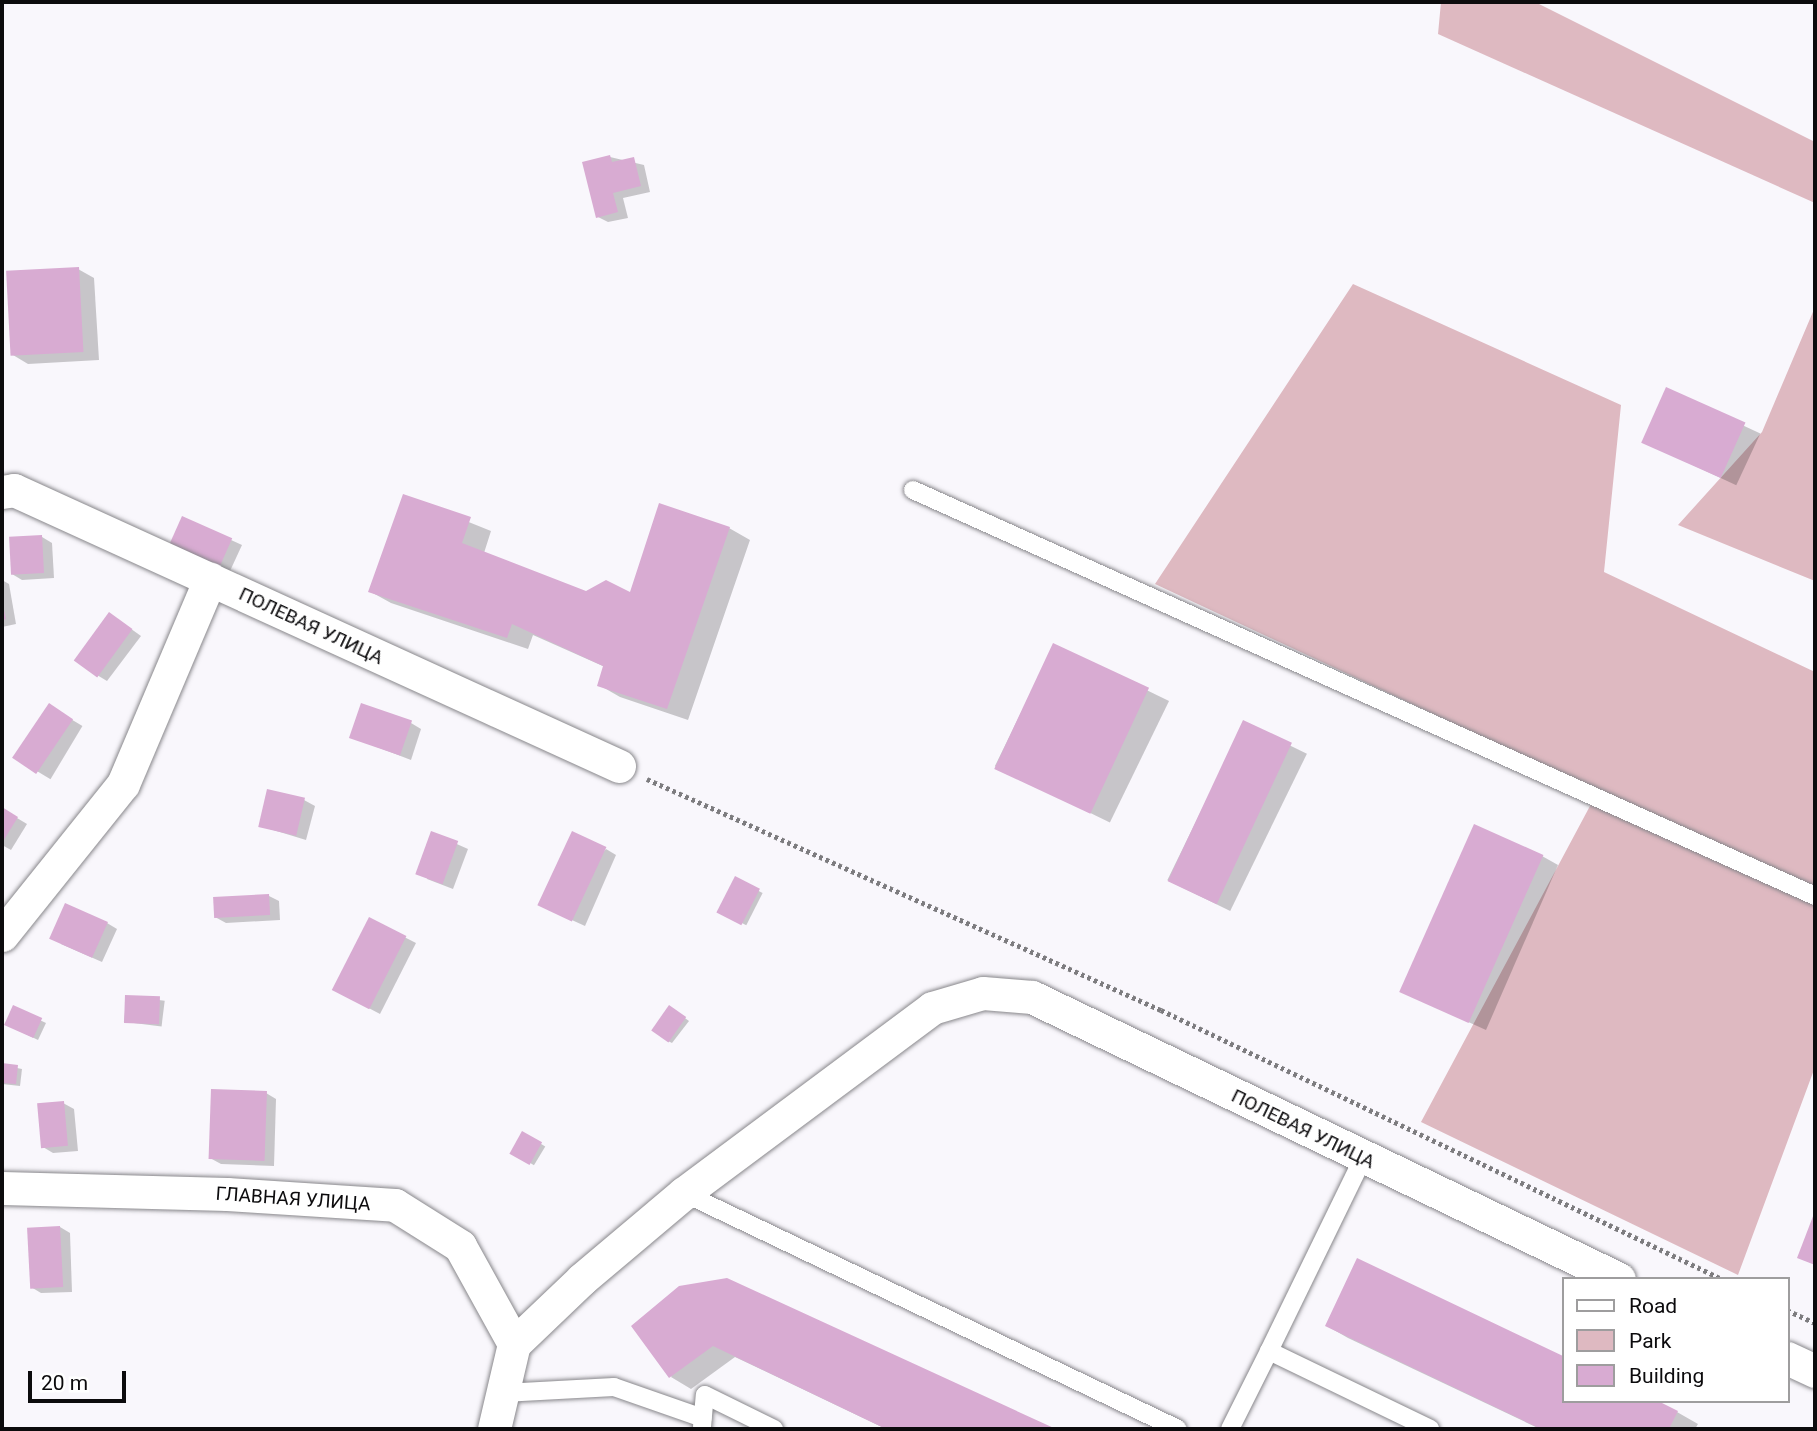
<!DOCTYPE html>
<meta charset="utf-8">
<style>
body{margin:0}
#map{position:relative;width:1817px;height:1431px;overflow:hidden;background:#f9f7fc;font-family:Roboto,sans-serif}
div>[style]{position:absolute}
.green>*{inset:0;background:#deb9c1}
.shadow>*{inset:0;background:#0003;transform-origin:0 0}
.building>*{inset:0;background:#d8abd2;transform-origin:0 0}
.path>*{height:4.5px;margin-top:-2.25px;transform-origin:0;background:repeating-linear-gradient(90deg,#7d7c7f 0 3.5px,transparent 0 7px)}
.roads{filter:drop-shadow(0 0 2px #88878b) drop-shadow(0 0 2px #88878b)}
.service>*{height:18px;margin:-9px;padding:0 9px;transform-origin:9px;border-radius:9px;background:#fff}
.minor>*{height:33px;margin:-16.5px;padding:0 16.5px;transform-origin:16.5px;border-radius:16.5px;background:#fff}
span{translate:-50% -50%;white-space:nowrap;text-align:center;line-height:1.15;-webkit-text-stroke:5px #fff;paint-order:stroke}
.street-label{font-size:19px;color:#0c0b0d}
.frame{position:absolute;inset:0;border:4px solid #0c0b0d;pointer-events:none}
.legend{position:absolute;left:1562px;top:1277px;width:228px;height:126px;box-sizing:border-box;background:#fff;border:2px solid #9e9d9e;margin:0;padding:9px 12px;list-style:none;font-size:21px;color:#0c0b0d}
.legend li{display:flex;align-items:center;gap:14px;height:35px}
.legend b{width:35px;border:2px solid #9e9d9e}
.scale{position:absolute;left:28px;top:1371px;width:98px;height:32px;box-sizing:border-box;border:4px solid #0c0b0d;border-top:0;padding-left:9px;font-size:21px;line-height:24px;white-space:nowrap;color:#0c0b0d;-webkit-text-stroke:5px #fff;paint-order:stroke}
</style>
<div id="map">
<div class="green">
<div style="clip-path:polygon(1441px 2px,1535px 2px,1815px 142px,1815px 203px,1438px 34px)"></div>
<div style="clip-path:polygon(1353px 284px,1621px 405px,1604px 572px,1815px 672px,1815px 1067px,1738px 1275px,1421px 1122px,1598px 791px,1155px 584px)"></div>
<div style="clip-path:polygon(1815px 307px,1815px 581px,1678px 525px,1762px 432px)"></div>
</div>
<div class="shadow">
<div style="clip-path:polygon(610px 157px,644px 165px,650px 192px,623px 198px,628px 218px,608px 222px,598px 217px)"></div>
<div style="clip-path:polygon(78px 269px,94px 278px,99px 360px,28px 364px,13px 355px)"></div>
<div style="left:1667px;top:390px;width:103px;height:57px;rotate:25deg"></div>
<div style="clip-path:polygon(404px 496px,491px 531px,484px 553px,586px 593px,632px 594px,729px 528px,750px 540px,688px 720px,620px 697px,599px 685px,605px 667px,533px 635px,528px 649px,391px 603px,371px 592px)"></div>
<div style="clip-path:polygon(183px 518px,242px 545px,230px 571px,179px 547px)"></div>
<div style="clip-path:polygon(42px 537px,52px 543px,54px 578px,22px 580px,12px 574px)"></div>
<div style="clip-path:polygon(2px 580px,9px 584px,16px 624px,2px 627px)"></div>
<div style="clip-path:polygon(120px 621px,141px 636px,107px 681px,97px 675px)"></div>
<div style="left:1054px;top:645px;width:128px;height:135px;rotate:26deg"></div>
<div style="left:49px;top:706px;width:39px;height:62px;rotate:31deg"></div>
<div style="clip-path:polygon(411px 723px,421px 729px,411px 760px,351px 737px)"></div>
<div style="left:1244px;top:723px;width:70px;height:175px;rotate:26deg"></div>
<div style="clip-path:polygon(304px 800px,315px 806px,306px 840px,260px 826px)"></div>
<div style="clip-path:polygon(2px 809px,27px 824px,11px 850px,2px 845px)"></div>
<div style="clip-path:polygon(432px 833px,468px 849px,453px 889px,427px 879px)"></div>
<div style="clip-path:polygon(606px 849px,616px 855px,585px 926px,552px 911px)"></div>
<div style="clip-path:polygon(1542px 856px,1558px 865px,1486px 1030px,1402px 992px)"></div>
<div style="left:735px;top:879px;width:31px;height:36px;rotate:27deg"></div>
<div style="clip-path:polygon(269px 896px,279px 901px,280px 920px,226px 923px,215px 917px)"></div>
<div style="clip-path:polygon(369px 919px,416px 943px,380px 1014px,344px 995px)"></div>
<div style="clip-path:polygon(107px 923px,117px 929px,102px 962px,61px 944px)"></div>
<div style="left:127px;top:996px;width:38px;height:26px;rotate:7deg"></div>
<div style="clip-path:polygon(14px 1008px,46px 1023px,38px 1040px,11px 1027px)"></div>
<div style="clip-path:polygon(674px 1010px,689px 1021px,672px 1043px,668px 1041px)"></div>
<div style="clip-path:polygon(2px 1065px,22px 1069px,20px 1086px,2px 1084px)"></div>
<div style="clip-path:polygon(266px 1093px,276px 1099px,274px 1166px,221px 1164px,210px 1158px)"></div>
<div style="clip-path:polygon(63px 1103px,74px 1109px,78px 1151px,53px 1153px,43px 1147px)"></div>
<div style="left:523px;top:1133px;width:26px;height:22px;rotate:31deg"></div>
<div style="clip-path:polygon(60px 1227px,70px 1233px,72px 1292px,41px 1293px,31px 1287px)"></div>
<div style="clip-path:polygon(1358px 1260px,1563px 1358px,1563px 1401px,1677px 1412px,1698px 1424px,1695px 1429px,1540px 1429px,1348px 1338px,1327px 1326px)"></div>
<div style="clip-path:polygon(727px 1279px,1052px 1429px,886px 1429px,735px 1357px,691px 1389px,671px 1377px)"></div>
</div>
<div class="building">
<div style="clip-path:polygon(610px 155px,612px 162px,634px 157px,641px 186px,613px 193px,618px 212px,596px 218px,582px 162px)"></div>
<div style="left:79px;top:267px;width:85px;height:73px;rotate:87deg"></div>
<div style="left:1666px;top:387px;width:87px;height:61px;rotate:24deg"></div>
<div style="clip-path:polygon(403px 494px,471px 517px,462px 543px,586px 591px,606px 580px,630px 592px,659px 503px,730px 527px,667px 709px,597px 686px,603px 666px,512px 624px,507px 638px,368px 592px)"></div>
<div style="left:182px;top:516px;width:55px;height:32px;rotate:24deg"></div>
<div style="left:42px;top:535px;width:38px;height:33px;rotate:87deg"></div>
<div style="clip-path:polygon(2px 602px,6px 619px,2px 620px)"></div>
<div style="left:109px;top:612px;width:29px;height:60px;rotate:36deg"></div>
<div style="left:1053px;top:643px;width:106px;height:139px;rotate:25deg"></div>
<div style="left:49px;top:703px;width:29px;height:66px;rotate:34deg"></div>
<div style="left:361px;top:703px;width:54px;height:37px;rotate:19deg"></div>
<div style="left:1243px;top:720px;width:54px;height:178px;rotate:25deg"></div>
<div style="left:267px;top:789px;width:39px;height:39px;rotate:13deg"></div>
<div style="clip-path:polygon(2px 807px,18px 817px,2px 843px)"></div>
<div style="left:1474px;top:824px;width:76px;height:184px;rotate:24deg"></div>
<div style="left:431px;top:831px;width:29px;height:46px;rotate:20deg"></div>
<div style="left:572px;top:831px;width:38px;height:82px;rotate:25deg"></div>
<div style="left:735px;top:876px;width:28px;height:41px;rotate:27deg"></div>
<div style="left:269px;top:894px;width:21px;height:56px;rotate:87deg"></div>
<div style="left:65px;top:903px;width:47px;height:39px;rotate:24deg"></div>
<div style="left:369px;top:917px;width:42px;height:82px;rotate:27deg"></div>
<div style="left:125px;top:995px;width:35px;height:28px;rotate:2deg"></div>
<div style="left:13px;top:1005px;width:32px;height:22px;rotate:24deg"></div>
<div style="left:669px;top:1005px;width:21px;height:31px;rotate:35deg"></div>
<div style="clip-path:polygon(2px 1063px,18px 1065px,16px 1084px,2px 1083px)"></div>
<div style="left:211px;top:1089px;width:56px;height:70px;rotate:2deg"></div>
<div style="left:64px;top:1101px;width:45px;height:27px;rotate:85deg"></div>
<div style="left:522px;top:1131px;width:23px;height:26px;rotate:29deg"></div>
<div style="clip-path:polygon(1815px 1211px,1815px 1265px,1797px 1258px)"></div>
<div style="left:60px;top:1226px;width:61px;height:33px;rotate:87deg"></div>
<div style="clip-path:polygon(1357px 1258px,1563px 1356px,1563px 1401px,1658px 1401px,1678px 1411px,1669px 1429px,1541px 1429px,1325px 1326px)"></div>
<div style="clip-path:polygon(727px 1278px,1056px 1429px,886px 1429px,713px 1346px,669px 1378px,631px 1326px,679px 1286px)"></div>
</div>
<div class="path">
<div style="left:647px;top:779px;width:564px;rotate:24.2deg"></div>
<div style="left:1161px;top:1010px;width:622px;rotate:25.62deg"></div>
<div style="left:1787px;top:1310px;width:31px;rotate:25deg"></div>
</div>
<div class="roads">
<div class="service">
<div style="left:913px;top:490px;width:989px;rotate:24.23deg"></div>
<div style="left:684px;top:1193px;width:547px;rotate:25.54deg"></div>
<div style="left:1269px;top:1351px;width:215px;rotate:-64deg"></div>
<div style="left:503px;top:1393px;width:111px;rotate:-3.1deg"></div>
<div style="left:614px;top:1387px;width:94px;rotate:19.2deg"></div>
<div style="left:702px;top:1427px;width:32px;rotate:-85deg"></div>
<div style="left:705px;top:1395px;width:77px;rotate:26.2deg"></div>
<div style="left:1230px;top:1429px;width:87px;rotate:-63.4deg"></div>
<div style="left:1269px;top:1351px;width:179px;rotate:25.8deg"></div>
</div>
<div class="minor">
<div style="left:2px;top:492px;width:12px;rotate:-9deg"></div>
<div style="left:14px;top:490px;width:665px;rotate:24.52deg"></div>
<div style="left:2px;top:935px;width:193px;rotate:-51.3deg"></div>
<div style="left:123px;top:784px;width:223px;rotate:-67deg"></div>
<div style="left:2px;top:1188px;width:225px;rotate:1.5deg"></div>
<div style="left:227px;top:1194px;width:168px;rotate:3.7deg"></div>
<div style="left:395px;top:1205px;width:77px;rotate:32.2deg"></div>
<div style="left:460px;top:1246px;width:112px;rotate:61.1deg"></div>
<div style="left:1787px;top:1358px;width:31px;rotate:25deg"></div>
<div style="left:494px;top:1429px;width:87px;rotate:-76.8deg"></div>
<div style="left:514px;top:1344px;width:94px;rotate:-43.7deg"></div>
<div style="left:582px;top:1279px;width:133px;rotate:-40.1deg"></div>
<div style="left:684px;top:1193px;width:309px;rotate:-36.7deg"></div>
<div style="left:932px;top:1008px;width:53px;rotate:-16.4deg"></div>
<div style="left:983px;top:993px;width:49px;rotate:4.7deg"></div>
<div style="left:1032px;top:997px;width:651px;rotate:25.66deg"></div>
</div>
</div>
<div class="street-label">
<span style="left:311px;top:626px;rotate:25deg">ПОЛЕВАЯ УЛИЦА</span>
<span style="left:1303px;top:1129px;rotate:26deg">ПОЛЕВАЯ УЛИЦА</span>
<span style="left:293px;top:1199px;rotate:4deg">ГЛАВНАЯ УЛИЦА</span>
</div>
<div class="frame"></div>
<ul class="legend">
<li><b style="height:9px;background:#fff"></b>Road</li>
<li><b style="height:19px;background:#deb9c1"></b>Park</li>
<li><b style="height:19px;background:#d8abd2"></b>Building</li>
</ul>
<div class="scale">20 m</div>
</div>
